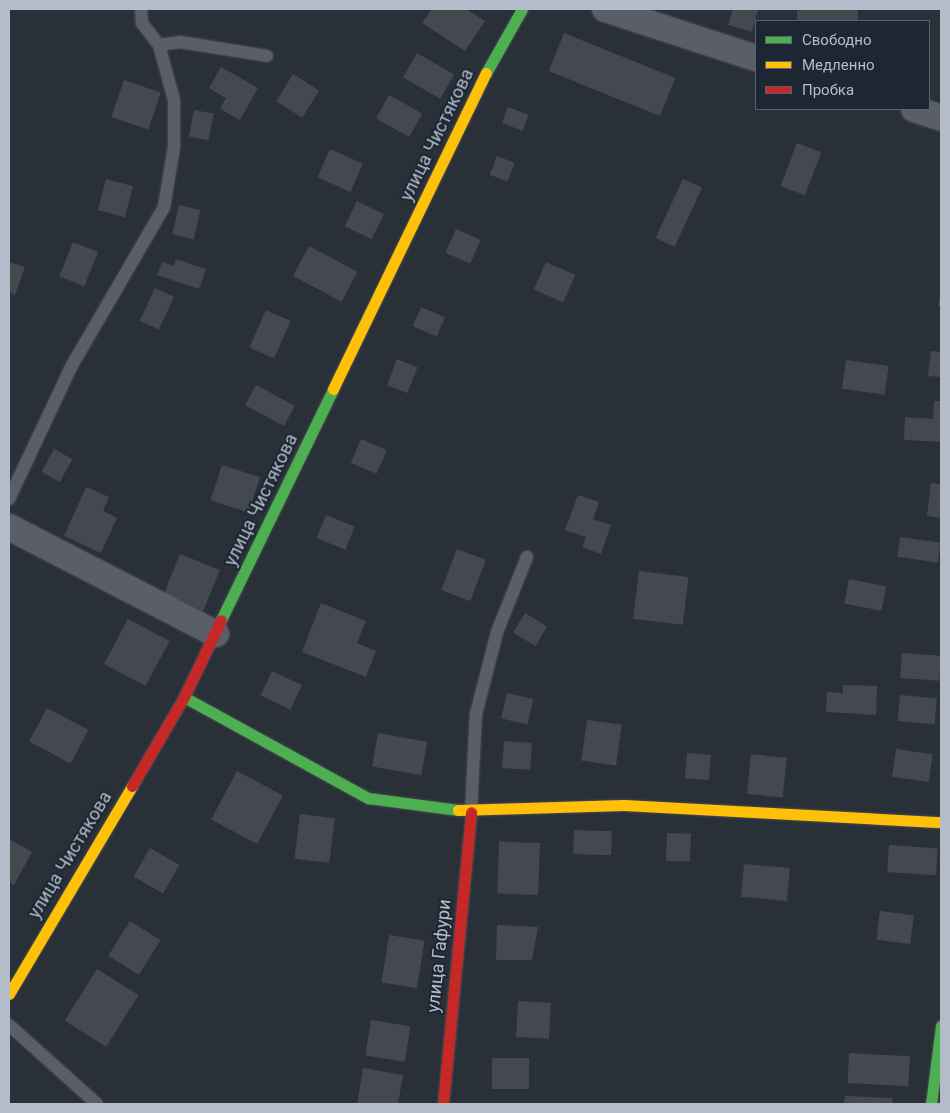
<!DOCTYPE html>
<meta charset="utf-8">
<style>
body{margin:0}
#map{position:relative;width:950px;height:1113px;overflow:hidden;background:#2a3038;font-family:Roboto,sans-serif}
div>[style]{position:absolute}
.building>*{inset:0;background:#444950;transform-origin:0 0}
.roads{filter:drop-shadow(0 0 1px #484c53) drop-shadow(0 0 1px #484c53)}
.lane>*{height:12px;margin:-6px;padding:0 6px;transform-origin:6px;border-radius:6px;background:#5a5e66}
.street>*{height:26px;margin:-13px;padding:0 13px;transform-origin:13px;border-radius:13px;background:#5a5e66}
.fast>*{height:11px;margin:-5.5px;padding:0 5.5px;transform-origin:5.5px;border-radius:5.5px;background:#4caf50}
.slow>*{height:11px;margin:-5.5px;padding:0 5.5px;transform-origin:5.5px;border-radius:5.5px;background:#ffc107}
.jam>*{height:11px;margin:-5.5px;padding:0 5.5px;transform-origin:5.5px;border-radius:5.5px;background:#c62828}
span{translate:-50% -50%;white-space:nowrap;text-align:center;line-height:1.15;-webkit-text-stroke:4px #1d2633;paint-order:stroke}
.street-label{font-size:18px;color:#b4bcc9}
.frame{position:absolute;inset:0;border:10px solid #b4bcc9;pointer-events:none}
.legend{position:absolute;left:755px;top:20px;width:175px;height:90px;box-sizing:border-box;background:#1d2633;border:1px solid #59626f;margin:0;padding:6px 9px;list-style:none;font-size:15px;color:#b4bcc9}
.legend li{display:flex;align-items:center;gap:10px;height:25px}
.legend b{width:25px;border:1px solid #59626f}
</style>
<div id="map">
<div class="building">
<div style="clip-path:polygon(432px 9px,466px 9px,485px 21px,465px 51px,422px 23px)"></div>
<div style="clip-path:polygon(733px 9px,758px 9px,752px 32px,728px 25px)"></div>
<div style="left:797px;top:9px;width:61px;height:13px"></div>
<div style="left:564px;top:33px;width:120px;height:41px;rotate:22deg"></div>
<div style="left:417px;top:53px;width:43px;height:28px;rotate:30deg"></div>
<div style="clip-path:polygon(221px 67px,258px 88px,240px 120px,220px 109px,226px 98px,209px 88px)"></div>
<div style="left:293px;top:74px;width:31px;height:32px;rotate:32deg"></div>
<div style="left:124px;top:80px;width:39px;height:39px;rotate:19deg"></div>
<div style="left:389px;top:95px;width:38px;height:27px;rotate:29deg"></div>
<div style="left:508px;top:107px;width:22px;height:17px;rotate:21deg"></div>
<div style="left:194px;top:110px;width:20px;height:27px;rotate:11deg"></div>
<div style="left:797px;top:143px;width:26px;height:46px;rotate:21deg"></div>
<div style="left:330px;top:149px;width:36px;height:31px;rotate:24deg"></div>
<div style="left:497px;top:156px;width:19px;height:20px;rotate:21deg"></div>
<div style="left:106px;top:179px;width:28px;height:32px;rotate:15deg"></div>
<div style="left:683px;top:179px;width:21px;height:65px;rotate:25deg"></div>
<div style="left:357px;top:201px;width:30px;height:28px;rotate:26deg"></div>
<div style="left:179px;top:205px;width:22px;height:30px;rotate:13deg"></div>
<div style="left:456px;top:229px;width:27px;height:26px;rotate:24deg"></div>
<div style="left:73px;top:242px;width:27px;height:37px;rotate:22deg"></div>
<div style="left:309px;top:246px;width:55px;height:34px;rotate:28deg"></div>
<div style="clip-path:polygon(176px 259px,206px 269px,199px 289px,157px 275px,162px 262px,174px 266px)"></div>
<div style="clip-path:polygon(9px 262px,25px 267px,15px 295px,9px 292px)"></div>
<div style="left:546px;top:262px;width:32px;height:30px;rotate:24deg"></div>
<div style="left:155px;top:288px;width:21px;height:36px;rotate:25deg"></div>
<div style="clip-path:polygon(941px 288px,941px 306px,938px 306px)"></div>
<div style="left:421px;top:307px;width:26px;height:21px;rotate:23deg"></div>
<div style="left:266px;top:310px;width:27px;height:41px;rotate:24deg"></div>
<div style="clip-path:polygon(931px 351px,941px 352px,941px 377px,928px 376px)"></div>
<div style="left:397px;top:359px;width:22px;height:28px;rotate:21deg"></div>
<div style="left:846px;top:360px;width:43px;height:29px;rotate:8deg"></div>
<div style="left:256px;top:385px;width:44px;height:23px;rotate:28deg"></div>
<div style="clip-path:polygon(934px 401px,941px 401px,941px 442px,904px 440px,905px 417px,933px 419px)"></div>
<div style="left:361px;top:439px;width:28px;height:26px;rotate:23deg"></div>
<div style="left:54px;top:449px;width:21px;height:26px;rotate:29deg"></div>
<div style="left:222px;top:465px;width:40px;height:37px;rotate:18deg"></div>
<div style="clip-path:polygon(931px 483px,941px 484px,941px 518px,927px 516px)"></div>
<div style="clip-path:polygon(86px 487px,109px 497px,103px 511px,117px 518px,101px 553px,64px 536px)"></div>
<div style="clip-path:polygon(578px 495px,599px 502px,593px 519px,611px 525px,601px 554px,582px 547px,586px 537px,565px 530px)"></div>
<div style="left:326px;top:515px;width:31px;height:25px;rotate:22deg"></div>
<div style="left:900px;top:537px;width:41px;height:20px;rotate:8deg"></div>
<div style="left:457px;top:549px;width:31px;height:44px;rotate:21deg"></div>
<div style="left:180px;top:554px;width:43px;height:45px;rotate:22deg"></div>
<div style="left:639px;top:571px;width:50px;height:48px;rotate:7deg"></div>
<div style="left:849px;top:579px;width:38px;height:25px;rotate:11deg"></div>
<div style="clip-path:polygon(321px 603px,366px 621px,357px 643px,376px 651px,366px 677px,302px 652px)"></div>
<div style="left:525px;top:613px;width:26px;height:23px;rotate:31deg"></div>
<div style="left:128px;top:619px;width:47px;height:51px;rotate:28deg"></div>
<div style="left:902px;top:653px;width:39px;height:25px;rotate:4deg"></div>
<div style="left:272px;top:671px;width:33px;height:27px;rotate:25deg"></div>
<div style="clip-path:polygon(843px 685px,877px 686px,876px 715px,826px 712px,827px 692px,843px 693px)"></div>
<div style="left:507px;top:693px;width:27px;height:26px;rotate:13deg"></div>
<div style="left:900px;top:695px;width:37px;height:26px;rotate:5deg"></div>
<div style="left:47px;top:708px;width:47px;height:38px;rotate:28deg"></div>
<div style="left:587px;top:720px;width:35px;height:41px;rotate:8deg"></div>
<div style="left:378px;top:733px;width:50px;height:34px;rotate:10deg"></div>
<div style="left:504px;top:741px;width:28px;height:27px;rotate:4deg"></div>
<div style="left:896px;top:749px;width:37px;height:28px;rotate:8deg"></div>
<div style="left:687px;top:753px;width:24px;height:25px;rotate:5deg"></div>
<div style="left:751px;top:754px;width:36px;height:40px;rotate:6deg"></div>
<div style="left:237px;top:771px;width:52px;height:55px;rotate:28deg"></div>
<div style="left:300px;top:814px;width:35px;height:45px;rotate:7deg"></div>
<div style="left:574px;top:830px;width:38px;height:24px;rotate:2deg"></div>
<div style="left:667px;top:833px;width:24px;height:28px;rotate:2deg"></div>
<div style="clip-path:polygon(9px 839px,32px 852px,14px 885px,9px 882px)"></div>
<div style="left:540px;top:843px;width:52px;height:41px;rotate:92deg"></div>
<div style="left:889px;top:845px;width:49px;height:27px;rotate:4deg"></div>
<div style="left:150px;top:848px;width:34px;height:33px;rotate:30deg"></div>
<div style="left:744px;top:864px;width:46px;height:33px;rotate:5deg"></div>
<div style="left:880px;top:911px;width:34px;height:29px;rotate:7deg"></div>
<div style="left:130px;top:921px;width:36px;height:41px;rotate:32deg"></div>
<div style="clip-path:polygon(497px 925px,538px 927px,532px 960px,496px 960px)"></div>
<div style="left:389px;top:935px;width:36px;height:48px;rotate:9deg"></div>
<div style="left:97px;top:969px;width:49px;height:61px;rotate:32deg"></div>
<div style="left:518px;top:1001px;width:33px;height:36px;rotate:3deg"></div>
<div style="left:371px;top:1020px;width:40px;height:36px;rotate:9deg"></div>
<div style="left:849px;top:1053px;width:61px;height:30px;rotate:3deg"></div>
<div style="left:492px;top:1058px;width:37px;height:31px"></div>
<div style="clip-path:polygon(363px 1068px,403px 1075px,398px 1104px,357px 1104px)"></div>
<div style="clip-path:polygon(845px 1096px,893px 1098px,892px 1104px,844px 1104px)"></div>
</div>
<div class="roads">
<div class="lane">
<div style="left:159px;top:45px;width:21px;rotate:-8deg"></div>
<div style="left:180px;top:42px;width:88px;rotate:9.1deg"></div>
<div style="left:9px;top:499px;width:146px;rotate:-64.8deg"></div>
<div style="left:71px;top:367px;width:185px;rotate:-59.8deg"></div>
<div style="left:164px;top:207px;width:61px;rotate:-80.5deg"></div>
<div style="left:174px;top:147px;width:47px;rotate:-90deg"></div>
<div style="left:174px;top:100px;width:57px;rotate:-105.3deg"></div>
<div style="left:159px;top:45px;width:28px;rotate:-128deg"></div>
<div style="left:142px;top:23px;width:14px;rotate:-94deg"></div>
<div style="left:471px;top:812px;width:98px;rotate:-87.1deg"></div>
<div style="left:476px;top:714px;width:85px;rotate:-75.6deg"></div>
<div style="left:497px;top:632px;width:81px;rotate:-68.2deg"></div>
<div style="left:9px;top:1025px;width:118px;rotate:41.9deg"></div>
</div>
<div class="street">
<div style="left:605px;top:9px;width:159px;rotate:18deg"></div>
<div style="left:914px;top:109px;width:28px;rotate:18deg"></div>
<div style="left:9px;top:527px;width:233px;rotate:27.3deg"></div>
</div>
<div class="fast">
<div style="left:486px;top:73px;width:73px;rotate:-60.6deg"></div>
<div style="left:221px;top:620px;width:257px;rotate:-64.1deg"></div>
<div style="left:184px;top:697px;width:210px;rotate:28.8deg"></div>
<div style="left:368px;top:798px;width:91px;rotate:7.6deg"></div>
<div style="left:931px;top:1104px;width:79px;rotate:-82.7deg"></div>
</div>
<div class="slow">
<div style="left:333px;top:389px;width:351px;rotate:-64.2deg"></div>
<div style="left:458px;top:810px;width:166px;rotate:-1.7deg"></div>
<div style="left:624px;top:805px;width:317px;rotate:3.1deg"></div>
<div style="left:9px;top:994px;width:242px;rotate:-59.4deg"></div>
</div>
<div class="jam">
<div style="left:132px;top:786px;width:103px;rotate:-59.7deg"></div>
<div style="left:184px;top:697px;width:85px;rotate:-64.3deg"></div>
<div style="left:443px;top:1104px;width:293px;rotate:-84.5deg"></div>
</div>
</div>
<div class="street-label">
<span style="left:437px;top:135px;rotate:-64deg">улица Чистякова</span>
<span style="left:261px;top:500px;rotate:-64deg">улица Чистякова</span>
<span style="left:70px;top:855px;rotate:-59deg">улица Чистякова</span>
<span style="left:439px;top:956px;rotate:-84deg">улица Гафури</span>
</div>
<div class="frame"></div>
<ul class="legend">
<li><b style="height:6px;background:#4caf50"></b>Свободно</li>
<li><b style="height:6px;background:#ffc107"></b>Медленно</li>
<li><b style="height:6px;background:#c62828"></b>Пробка</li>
</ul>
</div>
